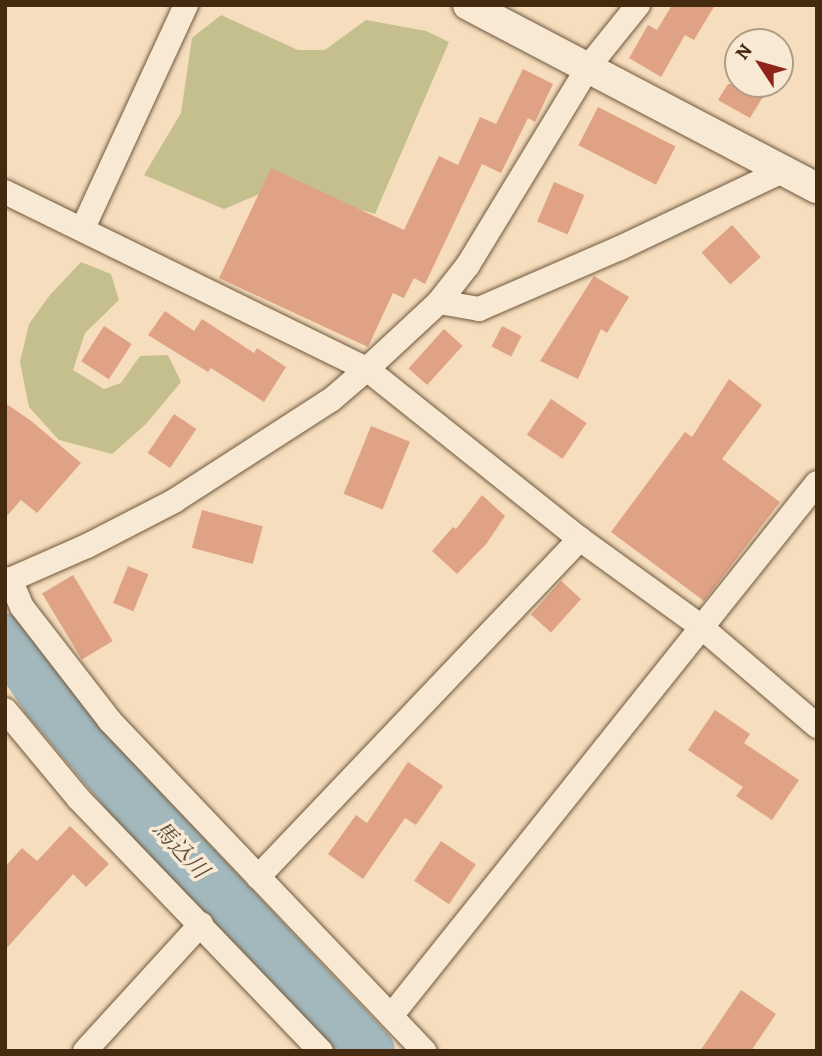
<!DOCTYPE html>
<meta charset="utf-8">
<style>
body{margin:0}
#map{position:relative;width:822px;height:1056px;overflow:hidden;background:#f5ddbd;font-family:Alegreya,"Noto Serif JP",serif}
div>[style]{position:absolute}
.green>*{inset:0;background:#c4bf8c}
.river>*{height:51px;margin:-25.5px;padding:0 25.5px;transform-origin:25.5px;border-radius:25.5px;background:#a2b8bd}
.building>*{inset:0;background:#e0a285;transform-origin:0 0}
.roads{filter:drop-shadow(0 0 2px #70583b) drop-shadow(0 0 2px #70583b)}
.minor>*{height:24px;margin:-12px;padding:0 12px;transform-origin:12px;border-radius:12px;background:#f8e9d4}
.tertiary>*{height:30px;margin:-15px;padding:0 15px;transform-origin:15px;border-radius:15px;background:#f8e9d4}
span{translate:-50% -50%;white-space:nowrap;text-align:center;line-height:1.15;-webkit-text-stroke:7px #f8e9d4;paint-order:stroke}
.water-label{font-size:23px;color:#5c4e3b;font-style:italic}
.frame{position:absolute;inset:0;border:7px solid #442b10;pointer-events:none}
.north{position:absolute;left:724px;top:28px;width:70px;height:70px;box-sizing:border-box;background:#f8e9d4;border:2px solid #b09d86;border-radius:50%;rotate:306deg;font-size:19px;font-weight:700;line-height:28px;text-align:center;color:#442b10}
.north::after{content:'';display:block;margin:auto;width:24px;height:32px;background:#8f2418;clip-path:polygon(50% 0,100% 100%,50% 72%,0 100%)}
</style>
<div id="map">
<div class="green">
<div style="clip-path:polygon(221px 15px,298px 50px,325px 50px,366px 20px,426px 31px,449px 42px,375px 214px,281px 185px,224px 209px,144px 175px,181px 113px,192px 38px)"></div>
<div style="clip-path:polygon(81px 262px,111px 274px,119px 300px,85px 333px,73px 370px,104px 389px,121px 383px,140px 356px,168px 355px,181px 382px,146px 424px,112px 454px,59px 440px,29px 407px,20px 362px,29px 324px,50px 295px)"></div>
</div>
<div class="river">
<div style="left:5px;top:638px;width:74px;rotate:55.5deg"></div>
<div style="left:47px;top:699px;width:121px;rotate:50deg"></div>
<div style="left:125px;top:792px;width:356px;rotate:46.7deg"></div>
</div>
<div class="building">
<div style="clip-path:polygon(672px 5px,715px 5px,694px 40px,685px 35px,661px 77px,629px 58px,648px 25px,657px 30px)"></div>
<div style="clip-path:polygon(523px 69px,553px 84px,535px 122px,528px 118px,501px 173px,482px 164px,425px 284px,414px 278px,404px 298px,393px 293px,368px 347px,219px 278px,271px 168px,404px 230px,439px 156px,458px 165px,480px 117px,496px 124px)"></div>
<div style="clip-path:polygon(728px 84px,771px 84px,750px 118px,718px 100px)"></div>
<div style="left:598px;top:107px;width:87px;height:43px;rotate:27deg"></div>
<div style="left:554px;top:182px;width:33px;height:43px;rotate:23deg"></div>
<div style="left:732px;top:225px;width:43px;height:41px;rotate:48deg"></div>
<div style="clip-path:polygon(594px 276px,629px 297px,607px 333px,601px 329px,578px 379px,540px 361px)"></div>
<div style="clip-path:polygon(165px 311px,194px 331px,202px 319px,254px 353px,257px 348px,286px 367px,264px 402px,211px 368px,208px 372px,148px 335px)"></div>
<div style="left:104px;top:326px;width:33px;height:42px;rotate:33deg"></div>
<div style="left:502px;top:326px;width:22px;height:23px;rotate:27deg"></div>
<div style="left:444px;top:329px;width:25px;height:53px;rotate:42deg"></div>
<div style="clip-path:polygon(729px 379px,762px 405px,722px 459px,780px 502px,704px 601px,611px 532px,685px 432px,692px 437px)"></div>
<div style="left:551px;top:399px;width:43px;height:43px;rotate:34deg"></div>
<div style="clip-path:polygon(5px 403px,30px 420px,81px 463px,37px 513px,21px 500px,5px 518px)"></div>
<div style="left:174px;top:414px;width:27px;height:47px;rotate:34deg"></div>
<div style="left:371px;top:426px;width:42px;height:73px;rotate:22deg"></div>
<div style="clip-path:polygon(482px 495px,505px 516px,487px 543px,457px 574px,432px 551px,453px 527px,456px 529px)"></div>
<div style="left:202px;top:510px;width:63px;height:39px;rotate:15deg"></div>
<div style="left:128px;top:566px;width:22px;height:40px;rotate:22deg"></div>
<div style="left:73px;top:575px;width:77px;height:36px;rotate:59deg"></div>
<div style="left:561px;top:581px;width:27px;height:45px;rotate:42deg"></div>
<div style="clip-path:polygon(715px 710px,750px 734px,744px 743px,799px 780px,772px 820px,736px 796px,743px 787px,688px 750px)"></div>
<div style="clip-path:polygon(408px 762px,443px 786px,416px 825px,405px 818px,363px 879px,328px 854px,356px 815px,367px 823px)"></div>
<div style="clip-path:polygon(70px 826px,109px 864px,86px 887px,73px 874px,5px 950px,5px 867px,22px 848px,37px 861px)"></div>
<div style="left:441px;top:841px;width:42px;height:48px;rotate:34deg"></div>
<div style="clip-path:polygon(741px 990px,776px 1014px,751px 1051px,700px 1051px)"></div>
</div>
<div class="roads">
<div class="minor">
<div style="left:5px;top:192px;width:403px;rotate:26.1deg"></div>
<div style="left:367px;top:369px;width:273px;rotate:38.6deg"></div>
<div style="left:580px;top:539px;width:148px;rotate:35.9deg"></div>
<div style="left:700px;top:626px;width:154px;rotate:40.5deg"></div>
<div style="left:83px;top:228px;width:246px;rotate:-65.2deg"></div>
<div style="left:439px;top:302px;width:41px;rotate:9.9deg"></div>
<div style="left:479px;top:309px;width:154px;rotate:-23.4deg"></div>
<div style="left:620px;top:248px;width:179px;rotate:-25.4deg"></div>
<div style="left:10px;top:579px;width:30px;rotate:67deg"></div>
<div style="left:22px;top:607px;width:144px;rotate:52.3deg"></div>
<div style="left:110px;top:721px;width:456px;rotate:46.4deg"></div>
<div style="left:5px;top:582px;width:90px;rotate:-23.7deg"></div>
<div style="left:87px;top:546px;width:98px;rotate:-27.3deg"></div>
<div style="left:174px;top:501px;width:187px;rotate:-32.8deg"></div>
<div style="left:331px;top:400px;width:48px;rotate:-40.7deg"></div>
<div style="left:367px;top:369px;width:98px;rotate:-42.9deg"></div>
<div style="left:439px;top:302px;width:47px;rotate:-51.9deg"></div>
<div style="left:468px;top:265px;width:233px;rotate:-58.7deg"></div>
<div style="left:589px;top:66px;width:78px;rotate:-51.2deg"></div>
<div style="left:5px;top:710px;width:114px;rotate:50.3deg"></div>
<div style="left:78px;top:798px;width:351px;rotate:46.2deg"></div>
<div style="left:258px;top:877px;width:467px;rotate:-46.4deg"></div>
<div style="left:391px;top:1016px;width:682px;rotate:-51.37deg"></div>
<div style="left:85px;top:1051px;width:172px;rotate:-47.6deg"></div>
</div>
<div class="tertiary">
<div style="left:468px;top:5px;width:394px;rotate:27.7deg"></div>
</div>
</div>
<div class="water-label">
<span style="left:180px;top:850px;rotate:47deg">馬込川</span>
</div>
<div class="frame"></div>
<div class="north">N</div>
</div>
